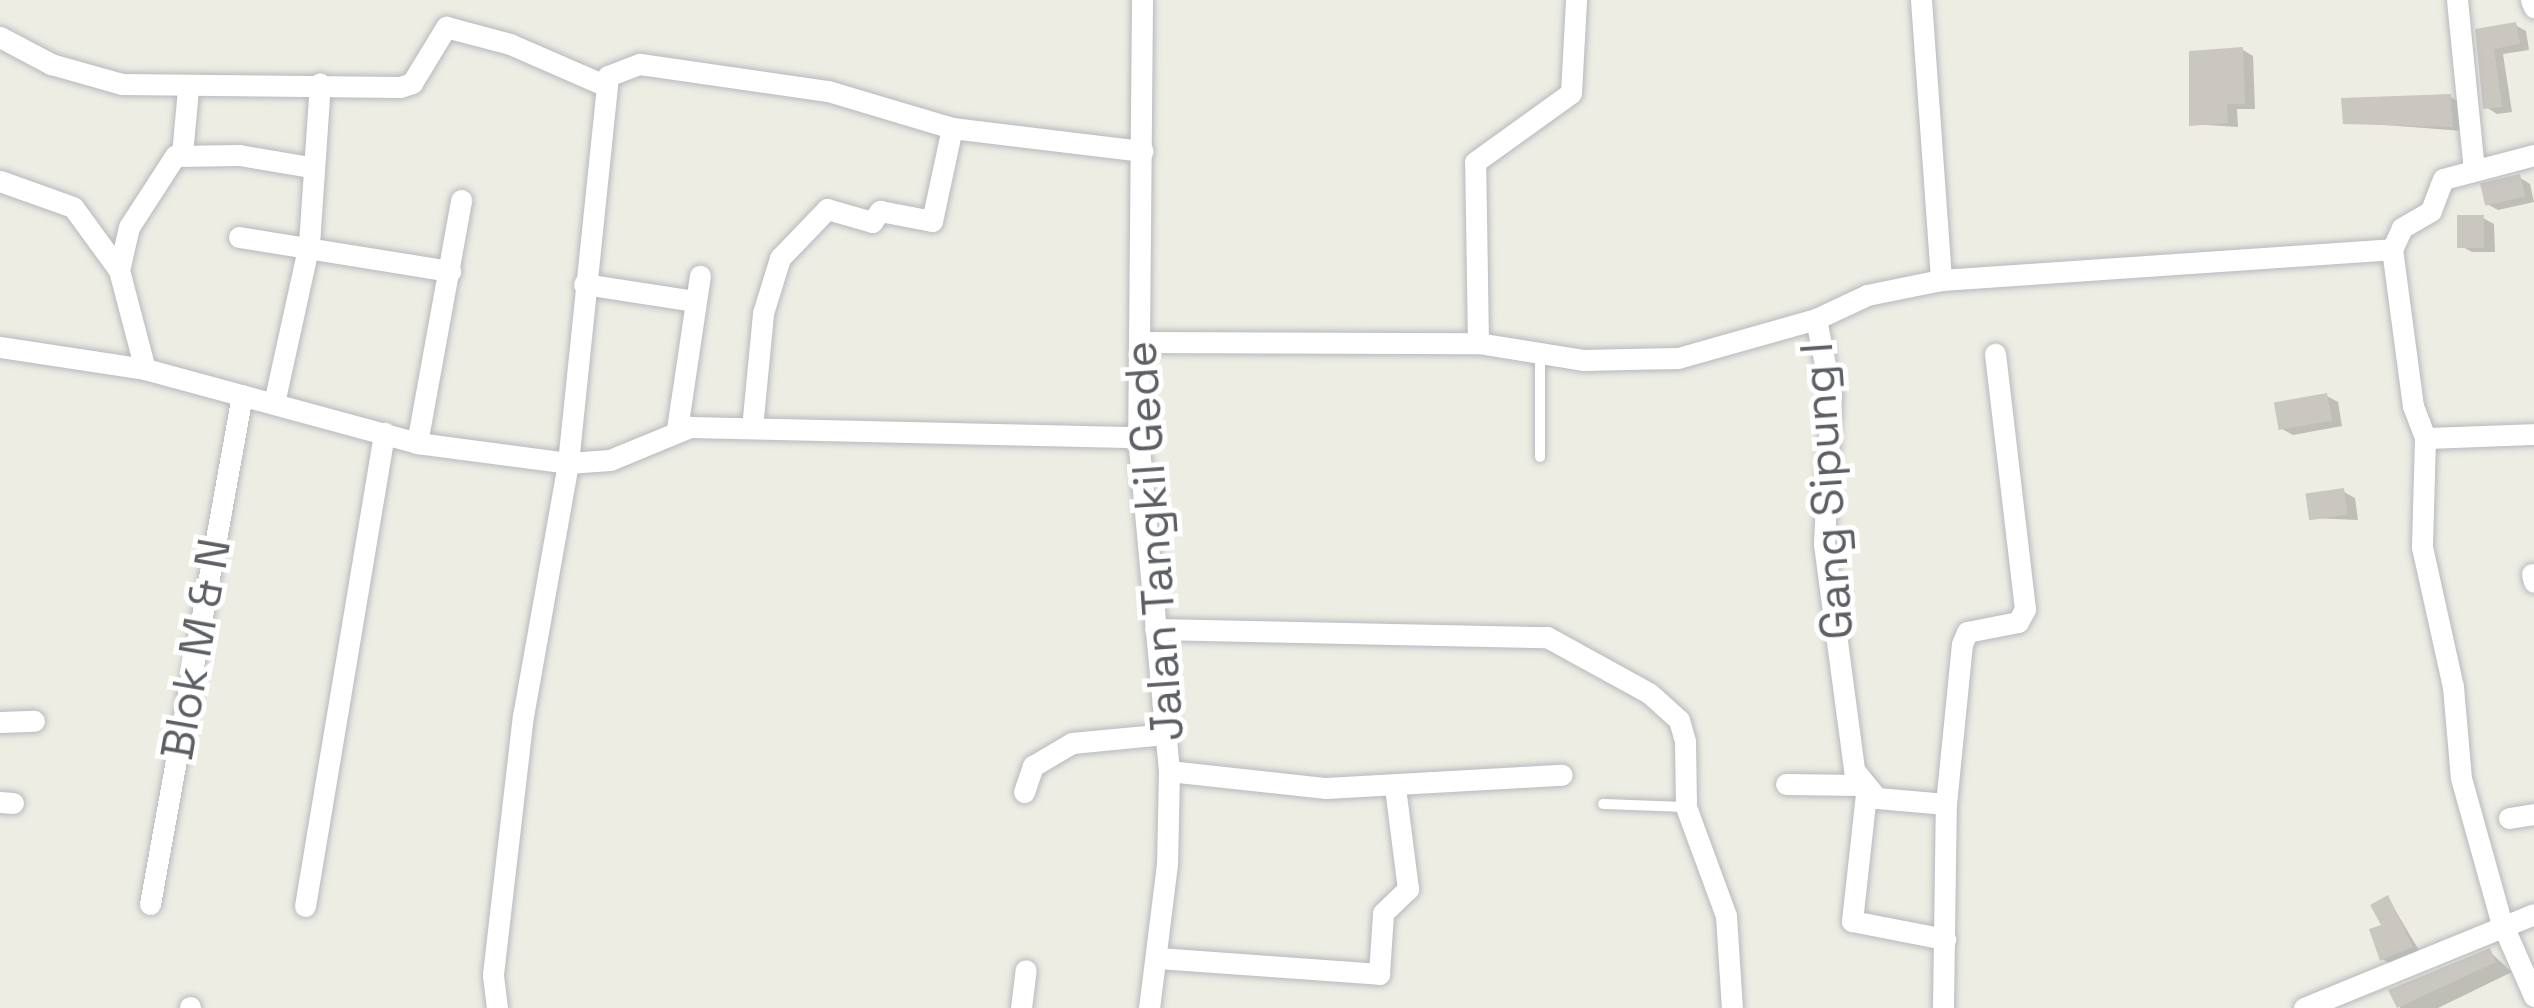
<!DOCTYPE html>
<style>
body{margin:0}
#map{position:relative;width:2534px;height:1008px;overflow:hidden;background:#eeede4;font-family:"Space Grotesk",sans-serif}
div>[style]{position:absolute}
.shadow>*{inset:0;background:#0003}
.building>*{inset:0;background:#cac7c1;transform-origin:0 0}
.roads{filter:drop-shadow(0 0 3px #b6b9be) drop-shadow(0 0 3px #b6b9be)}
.lane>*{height:10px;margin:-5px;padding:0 5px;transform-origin:5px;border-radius:5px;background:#fff}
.street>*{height:21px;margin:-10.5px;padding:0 10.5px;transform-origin:10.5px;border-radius:10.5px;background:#fff}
span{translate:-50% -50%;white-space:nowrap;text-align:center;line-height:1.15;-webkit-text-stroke:10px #fff;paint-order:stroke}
.street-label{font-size:45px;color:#5c5f64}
</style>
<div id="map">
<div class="shadow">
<div style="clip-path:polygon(2515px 25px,2526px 31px,2529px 50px,2503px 54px,2512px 112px,2497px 114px,2486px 107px,2478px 32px)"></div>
<div style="clip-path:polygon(2243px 50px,2253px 56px,2255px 109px,2237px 109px,2238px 127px,2192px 124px)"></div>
<div style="clip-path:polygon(2451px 97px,2462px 104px,2463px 131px,2346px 122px)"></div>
<div style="clip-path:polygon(2519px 177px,2530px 184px,2534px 202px,2498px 210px,2487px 204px)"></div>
<div style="clip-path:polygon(2483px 218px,2494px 224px,2495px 252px,2472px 252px,2461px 246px)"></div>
<div style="clip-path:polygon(2327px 396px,2338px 402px,2342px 426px,2293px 435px,2282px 429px)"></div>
<div style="clip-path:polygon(2344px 492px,2355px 498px,2358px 520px,2311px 518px)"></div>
<div style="clip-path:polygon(2388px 898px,2420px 952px,2391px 964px,2382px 959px)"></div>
<div style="clip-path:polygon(2490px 952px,2512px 972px,2438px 1008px,2400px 1008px,2392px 991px)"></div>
</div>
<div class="building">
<div style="clip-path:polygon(2516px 22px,2520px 44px,2494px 49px,2502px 107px,2483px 109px,2475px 29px)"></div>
<div style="clip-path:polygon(2243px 47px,2245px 104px,2227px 104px,2228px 123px,2189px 126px,2189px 51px)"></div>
<div style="clip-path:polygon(2451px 94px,2453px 127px,2343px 124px,2341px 98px)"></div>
<div style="left:2520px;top:174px;width:23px;height:41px;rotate:77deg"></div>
<div style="left:2457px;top:215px;width:27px;height:33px"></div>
<div style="left:2327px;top:393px;width:28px;height:54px;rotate:80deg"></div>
<div style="left:2344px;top:488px;width:27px;height:39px;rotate:82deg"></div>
<div style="clip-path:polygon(2388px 895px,2413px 947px,2380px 961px,2369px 929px,2381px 925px,2370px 905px)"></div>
<div style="clip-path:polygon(2490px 948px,2496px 962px,2397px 1008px,2388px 990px)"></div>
</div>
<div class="roads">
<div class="lane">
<div style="left:1540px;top:356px;width:101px;rotate:90deg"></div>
<div style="left:1603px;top:804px;width:83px;rotate:2.1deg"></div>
</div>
<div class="street">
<div style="left:1142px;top:0;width:437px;rotate:90.5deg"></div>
<div style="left:1138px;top:437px;width:335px;rotate:84.7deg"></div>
<div style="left:1169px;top:771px;width:93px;rotate:91.2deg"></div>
<div style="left:1167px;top:864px;width:145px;rotate:97.1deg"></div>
<div style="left:1921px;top:0;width:281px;rotate:85.9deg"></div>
<div style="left:2457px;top:0;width:171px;rotate:84.3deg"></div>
<div style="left:2531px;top:0;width:8px;rotate:67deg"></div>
<div style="left:0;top:37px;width:58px;rotate:27.9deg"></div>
<div style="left:51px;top:64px;width:74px;rotate:15.7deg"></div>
<div style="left:122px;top:84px;width:278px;rotate:0.6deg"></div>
<div style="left:400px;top:87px;width:13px;rotate:-18deg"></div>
<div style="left:412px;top:83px;width:66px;rotate:-58.7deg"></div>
<div style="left:446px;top:27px;width:66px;rotate:14.9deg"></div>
<div style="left:510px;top:44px;width:103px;rotate:23.6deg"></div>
<div style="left:182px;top:154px;width:65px;rotate:-84.7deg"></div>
<div style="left:2534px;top:155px;width:94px;rotate:165.2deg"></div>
<div style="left:2443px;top:179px;width:34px;rotate:111deg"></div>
<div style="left:2431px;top:211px;width:34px;rotate:150deg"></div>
<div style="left:2402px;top:228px;width:23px;rotate:115deg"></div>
<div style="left:2392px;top:249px;width:158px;rotate:82.4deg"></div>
<div style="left:2413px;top:406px;width:34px;rotate:69deg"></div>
<div style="left:2425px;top:438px;width:109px;rotate:91.6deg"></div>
<div style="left:2422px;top:547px;width:143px;rotate:77.5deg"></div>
<div style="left:2453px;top:687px;width:91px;rotate:85deg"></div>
<div style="left:2461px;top:778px;width:148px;rotate:74.4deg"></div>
<div style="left:2501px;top:921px;width:82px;rotate:66.3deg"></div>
<div style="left:0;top:181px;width:77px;rotate:19.6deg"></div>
<div style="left:73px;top:207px;width:78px;rotate:53.9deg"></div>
<div style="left:119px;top:270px;width:102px;rotate:75.3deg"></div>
<div style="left:145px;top:369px;width:282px;rotate:15.2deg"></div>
<div style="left:417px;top:443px;width:152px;rotate:7.5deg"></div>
<div style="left:568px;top:463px;width:42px;rotate:-4.1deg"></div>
<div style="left:610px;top:460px;width:87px;rotate:-22.4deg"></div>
<div style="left:690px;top:427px;width:448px;rotate:1.3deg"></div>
<div style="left:239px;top:237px;width:214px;rotate:9.2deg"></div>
<div style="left:119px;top:270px;width:44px;rotate:-76.9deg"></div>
<div style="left:129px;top:227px;width:85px;rotate:-57.1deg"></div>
<div style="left:175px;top:156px;width:64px;rotate:-0.9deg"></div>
<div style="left:239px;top:155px;width:72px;rotate:9.6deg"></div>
<div style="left:584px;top:284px;width:112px;rotate:8.7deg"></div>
<div style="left:1816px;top:319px;width:77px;rotate:78.8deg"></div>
<div style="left:1831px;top:395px;width:149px;rotate:92.7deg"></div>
<div style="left:1824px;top:544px;width:228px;rotate:82.4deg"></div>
<div style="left:1854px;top:770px;width:36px;rotate:51deg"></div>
<div style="left:1877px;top:798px;width:69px;rotate:5deg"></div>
<div style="left:1139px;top:342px;width:339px;rotate:0.2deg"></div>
<div style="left:1478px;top:343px;width:106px;rotate:9.2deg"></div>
<div style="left:1583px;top:360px;width:95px;rotate:-1.2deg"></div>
<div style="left:1678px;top:358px;width:143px;rotate:-15.8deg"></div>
<div style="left:1816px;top:319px;width:56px;rotate:-25.2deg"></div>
<div style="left:1867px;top:295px;width:76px;rotate:-11.5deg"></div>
<div style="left:1941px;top:280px;width:452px;rotate:-3.9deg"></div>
<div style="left:1478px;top:343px;width:181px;rotate:-90.9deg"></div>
<div style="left:1475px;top:162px;width:118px;rotate:-35.7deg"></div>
<div style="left:1571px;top:93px;width:93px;rotate:-86.9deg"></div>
<div style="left:0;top:347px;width:147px;rotate:8.6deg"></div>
<div style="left:274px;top:403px;width:163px;rotate:-77.6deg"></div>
<div style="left:309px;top:244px;width:161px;rotate:-86.1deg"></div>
<div style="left:752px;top:428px;width:116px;rotate:-84.5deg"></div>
<div style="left:763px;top:313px;width:58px;rotate:-72.8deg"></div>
<div style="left:780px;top:258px;width:68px;rotate:-46.2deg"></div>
<div style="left:827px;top:209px;width:47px;rotate:16.1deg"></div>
<div style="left:872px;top:222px;width:14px;rotate:-54deg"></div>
<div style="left:880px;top:211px;width:53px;rotate:10.9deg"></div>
<div style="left:932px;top:221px;width:95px;rotate:-77.9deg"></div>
<div style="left:952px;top:128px;width:192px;rotate:6.9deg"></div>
<div style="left:677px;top:429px;width:155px;rotate:-81.5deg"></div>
<div style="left:2425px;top:438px;width:109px;rotate:-2.1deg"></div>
<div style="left:417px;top:443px;width:247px;rotate:-79.7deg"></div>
<div style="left:2532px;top:574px;width:8px;rotate:76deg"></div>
<div style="left:1155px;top:629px;width:392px;rotate:1.2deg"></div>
<div style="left:1547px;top:637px;width:116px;rotate:28.8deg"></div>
<div style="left:1649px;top:693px;width:40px;rotate:42deg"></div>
<div style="left:1679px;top:720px;width:22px;rotate:74deg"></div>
<div style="left:1685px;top:741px;width:66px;rotate:89.1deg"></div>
<div style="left:1686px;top:807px;width:116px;rotate:69.8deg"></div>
<div style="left:1726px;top:916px;width:92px;rotate:86.3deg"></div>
<div style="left:0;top:722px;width:34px;rotate:-2deg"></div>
<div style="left:1169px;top:771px;width:158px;rotate:6.2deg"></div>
<div style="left:1326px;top:788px;width:236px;rotate:-3.2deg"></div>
<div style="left:1786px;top:784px;width:74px;rotate:0.8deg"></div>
<div style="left:1024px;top:792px;width:28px;rotate:-71deg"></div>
<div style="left:1033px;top:766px;width:45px;rotate:-30.5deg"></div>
<div style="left:1072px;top:743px;width:93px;rotate:-5.5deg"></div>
<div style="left:1866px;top:794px;width:128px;rotate:96.3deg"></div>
<div style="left:1852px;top:921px;width:95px;rotate:11deg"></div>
<div style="left:0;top:802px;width:13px;rotate:4deg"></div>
<div style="left:2509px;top:818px;width:25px;rotate:-9deg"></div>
<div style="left:150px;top:904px;width:517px;rotate:-79.75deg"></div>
<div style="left:305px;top:906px;width:480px;rotate:-80.5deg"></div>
<div style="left:1158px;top:958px;width:222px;rotate:4.1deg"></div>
<div style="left:1379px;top:974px;width:61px;rotate:-86.2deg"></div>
<div style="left:1383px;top:913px;width:35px;rotate:-44deg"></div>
<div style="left:1408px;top:889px;width:103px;rotate:-97.3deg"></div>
<div style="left:190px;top:1008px;width:1px;rotate:-90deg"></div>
<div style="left:497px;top:1008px;width:34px;rotate:-97deg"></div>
<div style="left:493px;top:974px;width:260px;rotate:-83.4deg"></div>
<div style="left:523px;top:716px;width:257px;rotate:-79.9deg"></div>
<div style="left:568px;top:463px;width:389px;rotate:-84.1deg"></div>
<div style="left:608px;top:76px;width:34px;rotate:-21deg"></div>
<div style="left:640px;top:64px;width:190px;rotate:8.2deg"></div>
<div style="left:828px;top:91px;width:129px;rotate:16.6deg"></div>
<div style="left:1021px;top:1008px;width:38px;rotate:-83deg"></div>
<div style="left:1943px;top:1008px;width:204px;rotate:-89.2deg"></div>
<div style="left:1946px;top:804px;width:161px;rotate:-84.3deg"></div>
<div style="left:1962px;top:644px;width:13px;rotate:-67deg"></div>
<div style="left:1967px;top:632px;width:52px;rotate:-11.1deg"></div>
<div style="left:2018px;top:622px;width:15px;rotate:-62deg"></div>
<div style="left:2025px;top:609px;width:257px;rotate:-96.7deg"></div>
<div style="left:2304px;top:1008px;width:248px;rotate:-22.2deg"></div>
</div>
</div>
<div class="street-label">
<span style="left:1827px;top:491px;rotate:-94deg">Gang Sipung I</span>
<span style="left:1154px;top:541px;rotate:-94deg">Jalan Tangkil Gede</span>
<span style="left:196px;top:649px;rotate:-80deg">Blok M &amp; N</span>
</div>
</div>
